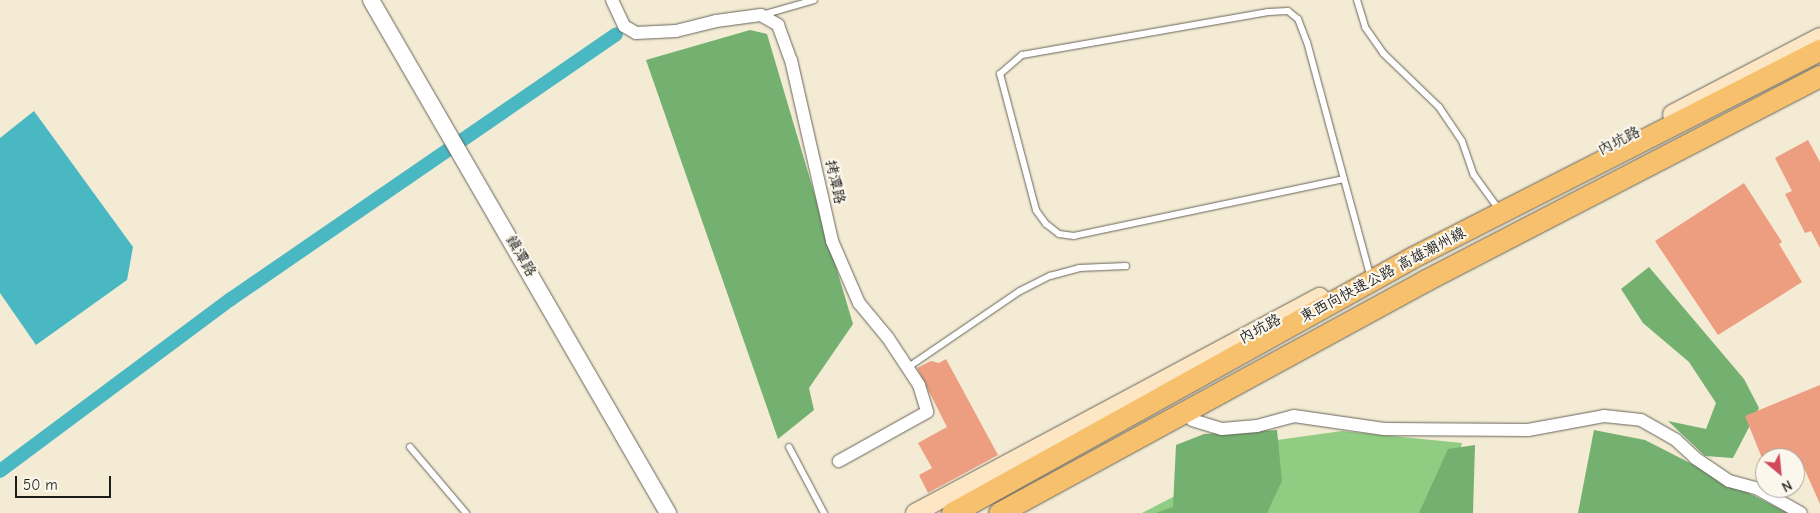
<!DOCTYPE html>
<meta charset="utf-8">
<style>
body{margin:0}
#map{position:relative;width:1820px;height:513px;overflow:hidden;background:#f3ebd3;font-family:"Comic Neue","LXGW WenKai TC",sans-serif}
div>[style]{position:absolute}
.green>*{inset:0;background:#90cd82}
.forest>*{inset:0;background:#74b070}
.water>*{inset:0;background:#4ab8c3}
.canal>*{height:14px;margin:-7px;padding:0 7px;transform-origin:7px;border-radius:7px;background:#4ab8c3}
.building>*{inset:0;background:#ed9d80}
.roads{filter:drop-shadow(0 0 1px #67645c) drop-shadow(0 0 1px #67645c)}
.service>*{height:6px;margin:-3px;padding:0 3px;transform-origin:3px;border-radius:3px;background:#fff}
.minor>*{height:12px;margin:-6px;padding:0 6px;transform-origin:6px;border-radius:6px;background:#fff}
.tertiary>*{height:16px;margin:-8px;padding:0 8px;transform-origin:8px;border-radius:8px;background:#fff}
.secondary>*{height:18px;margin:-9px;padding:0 9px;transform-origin:9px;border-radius:9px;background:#fce6c4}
.trunk>*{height:21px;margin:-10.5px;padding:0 10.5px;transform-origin:10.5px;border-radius:10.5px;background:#f7c06c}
span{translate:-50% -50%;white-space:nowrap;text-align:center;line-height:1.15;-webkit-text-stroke:4.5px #fbf7ec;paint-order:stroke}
.street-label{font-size:15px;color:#1c1c1c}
.north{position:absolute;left:1755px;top:448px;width:50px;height:50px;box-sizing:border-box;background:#fbf7ec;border:1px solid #a29f99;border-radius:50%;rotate:152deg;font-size:14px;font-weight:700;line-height:20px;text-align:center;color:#1c1c1c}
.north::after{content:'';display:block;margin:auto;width:18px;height:22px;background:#d1495b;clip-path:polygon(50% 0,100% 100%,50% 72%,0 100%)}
.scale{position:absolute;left:15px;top:476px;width:96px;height:22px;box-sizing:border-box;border:2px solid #1c1c1c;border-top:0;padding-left:6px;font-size:15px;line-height:18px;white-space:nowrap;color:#1c1c1c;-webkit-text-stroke:4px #fbf7ec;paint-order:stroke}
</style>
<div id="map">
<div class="green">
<div style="clip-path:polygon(1342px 431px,1462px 443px,1443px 513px,1142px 513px,1175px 496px,1213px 449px)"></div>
</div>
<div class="forest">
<div style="clip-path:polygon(750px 30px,767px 34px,853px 324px,809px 388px,814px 410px,778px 439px,646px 60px)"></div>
<div style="clip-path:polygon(1649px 267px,1744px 379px,1759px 408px,1733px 458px,1705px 456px,1668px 421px,1706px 429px,1716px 403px,1689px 362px,1643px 323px,1621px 289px)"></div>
<div style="clip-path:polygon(1277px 430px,1282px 481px,1267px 513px,1156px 513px,1173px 507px,1176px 445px,1204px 434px)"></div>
<div style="clip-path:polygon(1594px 430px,1645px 440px,1788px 513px,1578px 513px)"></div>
<div style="clip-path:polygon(1475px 445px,1473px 513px,1419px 513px,1448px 449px)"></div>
</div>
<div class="water">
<div style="clip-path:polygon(34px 111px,133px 247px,127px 280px,36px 345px,0 293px,0 138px)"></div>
</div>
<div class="canal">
<div style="left:0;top:471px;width:288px;rotate:-36.7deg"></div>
<div style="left:231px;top:299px;width:467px;rotate:-34.5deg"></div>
</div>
<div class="building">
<div style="clip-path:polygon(1808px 140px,1820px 162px,1820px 248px,1811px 231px,1805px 233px,1785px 194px,1792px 191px,1775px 158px)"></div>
<div style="clip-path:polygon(1744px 183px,1782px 242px,1779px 244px,1802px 282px,1718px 335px,1655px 241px)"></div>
<div style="clip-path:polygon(946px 359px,998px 455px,928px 493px,919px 475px,932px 468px,918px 443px,947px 427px,917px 368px,931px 361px,939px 363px)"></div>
<div style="clip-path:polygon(1820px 385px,1820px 504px,1804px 468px,1795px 472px,1795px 458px,1762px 458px,1745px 416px)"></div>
</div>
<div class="roads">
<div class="service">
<div style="left:1357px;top:0;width:28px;rotate:73deg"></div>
<div style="left:1365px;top:27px;width:32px;rotate:55deg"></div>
<div style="left:1383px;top:53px;width:78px;rotate:44deg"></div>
<div style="left:1439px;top:107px;width:41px;rotate:55.9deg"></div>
<div style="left:1462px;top:141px;width:36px;rotate:71deg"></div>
<div style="left:1474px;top:175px;width:37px;rotate:54deg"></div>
<div style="left:762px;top:15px;width:54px;rotate:-16.1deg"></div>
<div style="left:1344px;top:179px;width:276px;rotate:168.1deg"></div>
<div style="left:1074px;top:236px;width:15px;rotate:-172deg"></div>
<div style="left:1059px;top:234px;width:16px;rotate:-142deg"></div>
<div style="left:1046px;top:224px;width:17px;rotate:-126deg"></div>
<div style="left:1036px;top:210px;width:141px;rotate:-104.8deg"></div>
<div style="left:1000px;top:74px;width:29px;rotate:-41deg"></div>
<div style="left:1022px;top:55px;width:250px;rotate:-9.9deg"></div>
<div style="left:1268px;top:12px;width:20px;rotate:-3deg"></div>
<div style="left:1288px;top:11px;width:13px;rotate:39deg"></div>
<div style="left:1298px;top:19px;width:25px;rotate:69deg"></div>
<div style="left:1307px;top:42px;width:142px;rotate:74.9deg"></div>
<div style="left:1344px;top:179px;width:95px;rotate:74.8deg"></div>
<div style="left:907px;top:368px;width:137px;rotate:-34.3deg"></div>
<div style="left:1020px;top:291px;width:34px;rotate:-27deg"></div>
<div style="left:1050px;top:276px;width:30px;rotate:-15deg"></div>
<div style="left:1079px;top:268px;width:47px;rotate:-2.4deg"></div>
<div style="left:410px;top:447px;width:87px;rotate:49.7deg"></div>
<div style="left:789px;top:447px;width:75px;rotate:62.1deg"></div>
</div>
<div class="minor">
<div style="left:612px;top:0;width:29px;rotate:65deg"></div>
<div style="left:624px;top:26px;width:14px;rotate:30deg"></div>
<div style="left:636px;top:33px;width:40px;rotate:-2.9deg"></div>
<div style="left:676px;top:31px;width:41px;rotate:-14deg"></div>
<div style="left:716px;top:21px;width:45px;rotate:-7.6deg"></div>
<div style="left:761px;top:15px;width:20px;rotate:30deg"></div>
<div style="left:778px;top:25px;width:37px;rotate:70deg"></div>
<div style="left:791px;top:60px;width:186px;rotate:77.2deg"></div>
<div style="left:832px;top:241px;width:68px;rotate:66.5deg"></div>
<div style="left:859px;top:303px;width:45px;rotate:50.4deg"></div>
<div style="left:888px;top:338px;width:56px;rotate:56.6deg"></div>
<div style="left:919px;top:385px;width:28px;rotate:73deg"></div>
<div style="left:927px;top:412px;width:101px;rotate:150.9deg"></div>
<div style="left:1192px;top:420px;width:31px;rotate:17deg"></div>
<div style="left:1222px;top:429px;width:35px;rotate:-5deg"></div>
<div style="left:1257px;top:426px;width:38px;rotate:-15deg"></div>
<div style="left:1294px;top:416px;width:91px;rotate:8.2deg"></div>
<div style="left:1384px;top:429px;width:144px;rotate:0.4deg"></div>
<div style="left:1528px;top:430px;width:77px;rotate:-10.4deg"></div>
<div style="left:1604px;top:416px;width:37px;rotate:6deg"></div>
<div style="left:1641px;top:420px;width:40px;rotate:29.7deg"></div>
<div style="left:1676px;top:440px;width:26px;rotate:43deg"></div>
<div style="left:1695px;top:458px;width:41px;rotate:34.1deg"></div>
<div style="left:1729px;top:481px;width:30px;rotate:15deg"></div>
<div style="left:1758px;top:489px;width:49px;rotate:29.2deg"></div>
</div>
<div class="tertiary">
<div style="left:371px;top:0;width:593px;rotate:59.93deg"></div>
</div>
<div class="secondary">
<div style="left:1672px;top:114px;width:167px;rotate:-27.5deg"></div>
<div style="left:915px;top:513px;width:459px;rotate:-28.1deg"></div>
</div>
<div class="trunk">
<div style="left:952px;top:513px;width:527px;rotate:-29.04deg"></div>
<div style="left:1413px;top:257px;width:457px;rotate:-27deg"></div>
<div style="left:999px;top:513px;width:486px;rotate:-28.6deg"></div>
<div style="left:1426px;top:280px;width:444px;rotate:-27.4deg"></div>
</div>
</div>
<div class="street-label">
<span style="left:1619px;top:141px;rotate:-27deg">內坑路</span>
<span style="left:835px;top:182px;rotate:77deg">拷潭路</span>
<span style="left:521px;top:256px;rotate:60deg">鎮潭路</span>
<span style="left:1383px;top:275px;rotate:-28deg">東西向快速公路 高雄潮州線</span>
<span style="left:1260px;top:329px;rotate:-28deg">內坑路</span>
</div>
<div class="north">N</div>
<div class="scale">50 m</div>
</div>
